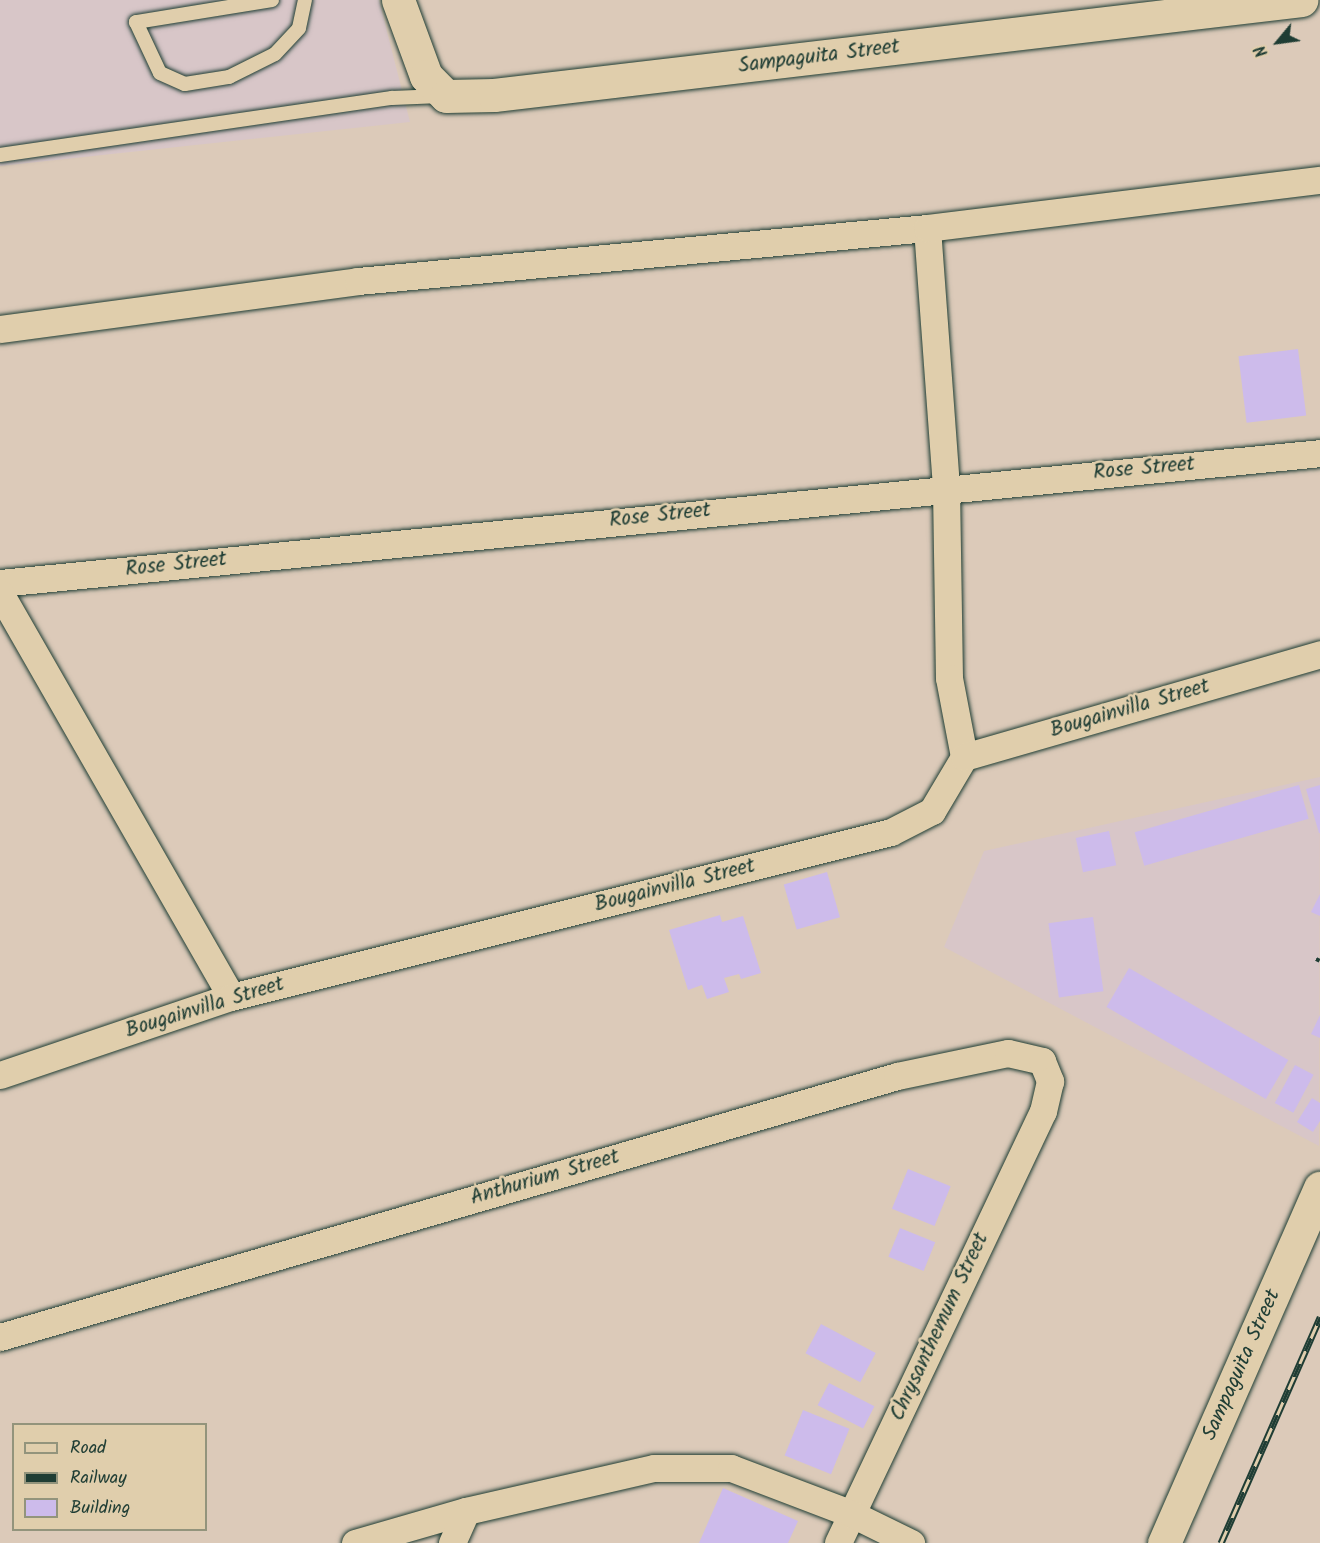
<!DOCTYPE html>
<style>
body{margin:0}
#map{position:relative;width:1320px;height:1543px;overflow:hidden;background:#dccab9;font-family:Kalam,sans-serif}
div>[style]{position:absolute}
.built>*{inset:0;background:#d8c6c8}
.building>*{inset:0;background:#cdbbeb;transform-origin:0 0}
.path>*{height:4px;margin-top:-2px;transform-origin:0;background:repeating-linear-gradient(90deg,#1f3d34 0 6px,transparent 0 10.5px)}
.roads{filter:drop-shadow(0 0 2px #1f3d34) drop-shadow(0 0 2px #1f3d34)}
.service>*{height:14px;margin:-7px;padding:0 7px;transform-origin:7px;border-radius:7px;background:#e0ceac}
.minor>*{height:27px;margin:-13.5px;padding:0 13.5px;transform-origin:13.5px;border-radius:13.5px;background:#e0ceac}
.tertiary>*{height:33px;margin:-16.5px;padding:0 16.5px;transform-origin:16.5px;border-radius:16.5px;background:#e0ceac}
.rail>*{height:7px;margin-top:-3.5px;transform-origin:0;background:repeating-linear-gradient(90deg,#e0ceac 0 14px,#1f3d34 0 28px);box-sizing:border-box;border-block:2px solid #1f3d34}
span{translate:-50% -50%;white-space:nowrap;text-align:center;line-height:1.15;-webkit-text-stroke:5px #e0ceac;paint-order:stroke}
.street-label{font-size:21px;color:#1f3d34}
.legend{position:absolute;left:12px;top:1423px;width:195px;height:108px;box-sizing:border-box;background:#e0ceac;border:2px solid #93947c;margin:0;padding:8px 10px;list-style:none;font-size:18px;color:#1f3d34}
.legend li{display:flex;align-items:center;gap:12px;height:30px}
.legend b{width:30px;border:2px solid #93947c}
.north{position:absolute;left:1248px;top:12px;width:60px;height:60px;-webkit-text-stroke:4px #e0ceac;paint-order:stroke;rotate:241deg;font-size:16px;font-weight:700;line-height:24px;text-align:center;color:#1f3d34}
.north::after{content:'';display:block;margin:auto;width:21px;height:27px;background:#1f3d34;clip-path:polygon(50% 0,100% 100%,50% 72%,0 100%)}
</style>
<div id="map">
<div class="built">
<div style="clip-path:polygon(0 0,379px 0,410px 122px,0 166px)"></div>
<div style="clip-path:polygon(1320px 777px,1319px 1146px,944px 947px,984px 851px)"></div>
</div>
<div class="building">
<div style="left:1298px;top:349px;width:67px;height:60px;rotate:83deg"></div>
<div style="left:1299px;top:785px;width:35px;height:171px;rotate:74deg"></div>
<div style="clip-path:polygon(1320px 785px,1320px 833px,1319px 833px,1306px 789px)"></div>
<div style="left:1109px;top:831px;width:35px;height:34px;rotate:78deg"></div>
<div style="left:827px;top:872px;width:47px;height:45px;rotate:74deg"></div>
<div style="clip-path:polygon(1320px 894px,1320px 916px,1311px 912px)"></div>
<div style="clip-path:polygon(720px 915px,722px 922px,743px 916px,761px 973px,741px 979px,739px 974px,724px 978px,729px 992px,707px 999px,702px 985px,688px 990px,669px 930px)"></div>
<div style="left:1093px;top:917px;width:75px;height:45px;rotate:82deg"></div>
<div style="left:1129px;top:968px;width:184px;height:45px;rotate:30deg"></div>
<div style="clip-path:polygon(1320px 1015px,1320px 1038px,1311px 1034px)"></div>
<div style="left:1295px;top:1065px;width:21px;height:43px;rotate:28deg"></div>
<div style="clip-path:polygon(1312px 1098px,1320px 1103px,1320px 1121px,1313px 1132px,1297px 1122px)"></div>
<div style="left:908px;top:1169px;width:46px;height:43px;rotate:22deg"></div>
<div style="left:900px;top:1228px;width:38px;height:31px;rotate:22deg"></div>
<div style="left:821px;top:1324px;width:62px;height:33px;rotate:28deg"></div>
<div style="left:829px;top:1383px;width:51px;height:25px;rotate:27deg"></div>
<div style="left:803px;top:1410px;width:50px;height:49px;rotate:22deg"></div>
<div style="clip-path:polygon(723px 1488px,798px 1521px,788px 1543px,699px 1543px)"></div>
</div>
<div class="path">
<div style="left:1316px;top:959px;width:4px;rotate:27deg"></div>
</div>
<div class="roads">
<div class="service">
<div style="left:272px;top:0;width:138px;rotate:170.8deg"></div>
<div style="left:136px;top:22px;width:56px;rotate:64.8deg"></div>
<div style="left:160px;top:73px;width:27px;rotate:24deg"></div>
<div style="left:185px;top:84px;width:45px;rotate:-9deg"></div>
<div style="left:229px;top:77px;width:51px;rotate:-26.6deg"></div>
<div style="left:275px;top:54px;width:35px;rotate:-47deg"></div>
<div style="left:299px;top:28px;width:29px;rotate:-78deg"></div>
<div style="left:0;top:155px;width:396px;rotate:-8.3deg"></div>
<div style="left:392px;top:98px;width:49px;rotate:-2.3deg"></div>
</div>
<div class="minor">
<div style="left:927px;top:228px;width:261px;rotate:85.8deg"></div>
<div style="left:946px;top:488px;width:190px;rotate:89.1deg"></div>
<div style="left:949px;top:678px;width:80px;rotate:79.2deg"></div>
<div style="left:0;top:329px;width:361px;rotate:-7.6deg"></div>
<div style="left:358px;top:281px;width:571px;rotate:-5.32deg"></div>
<div style="left:927px;top:228px;width:396px;rotate:-7deg"></div>
<div style="left:0;top:583px;width:1326px;rotate:-5.62deg"></div>
<div style="left:0;top:593px;width:465px;rotate:60.2deg"></div>
<div style="left:0;top:1075px;width:244px;rotate:-18.7deg"></div>
<div style="left:231px;top:997px;width:680px;rotate:-14.04deg"></div>
<div style="left:891px;top:832px;width:46px;rotate:-27.1deg"></div>
<div style="left:932px;top:811px;width:63px;rotate:-59.3deg"></div>
<div style="left:964px;top:757px;width:371px;rotate:-16.1deg"></div>
<div style="left:0;top:1337px;width:934px;rotate:-16.22deg"></div>
<div style="left:897px;top:1076px;width:113px;rotate:-11.7deg"></div>
<div style="left:1008px;top:1053px;width:35px;rotate:13deg"></div>
<div style="left:1042px;top:1061px;width:22px;rotate:68deg"></div>
<div style="left:1050px;top:1081px;width:31px;rotate:103deg"></div>
<div style="left:1043px;top:1111px;width:478px;rotate:115.4deg"></div>
<div style="left:355px;top:1543px;width:116px;rotate:-16.1deg"></div>
<div style="left:466px;top:1511px;width:193px;rotate:-12.9deg"></div>
<div style="left:654px;top:1468px;width:77px"></div>
<div style="left:731px;top:1468px;width:129px;rotate:20.8deg"></div>
<div style="left:852px;top:1514px;width:66px;rotate:26.2deg"></div>
<div style="left:452px;top:1543px;width:35px;rotate:-66deg"></div>
</div>
<div class="tertiary">
<div style="left:398px;top:0;width:81px;rotate:69.8deg"></div>
<div style="left:426px;top:76px;width:28px;rotate:45deg"></div>
<div style="left:446px;top:96px;width:48px;rotate:-1.2deg"></div>
<div style="left:494px;top:95px;width:813px;rotate:-6.71deg"></div>
<div style="left:1164px;top:1543px;width:388px;rotate:-66.3deg"></div>
</div>
</div>
<div class="rail">
<div style="left:1221px;top:1543px;width:247px;rotate:-66.3deg"></div>
</div>
<div class="street-label">
<span style="left:819px;top:57px;rotate:-7deg">Sampaguita Street</span>
<span style="left:1144px;top:469px;rotate:-5deg">Rose Street</span>
<span style="left:660px;top:516px;rotate:-6deg">Rose Street</span>
<span style="left:176px;top:565px;rotate:-6deg">Rose Street</span>
<span style="left:1130px;top:709px;rotate:-16deg">Bougainvilla Street</span>
<span style="left:675px;top:886px;rotate:-14deg">Bougainvilla Street</span>
<span style="left:205px;top:1008px;rotate:-17deg">Bougainvilla Street</span>
<span style="left:545px;top:1178px;rotate:-16deg">Anthurium Street</span>
<span style="left:940px;top:1327px;rotate:-65deg">Chrysanthemum Street</span>
<span style="left:1242px;top:1365px;rotate:-66deg">Sampaguita Street</span>
</div>
<ul class="legend">
<li><b style="height:8px;background:#e0ceac"></b>Road</li>
<li><b style="height:8px;background:#1f3d34"></b>Railway</li>
<li><b style="height:16px;background:#cdbbeb"></b>Building</li>
</ul>
<div class="north">N</div>
</div>
